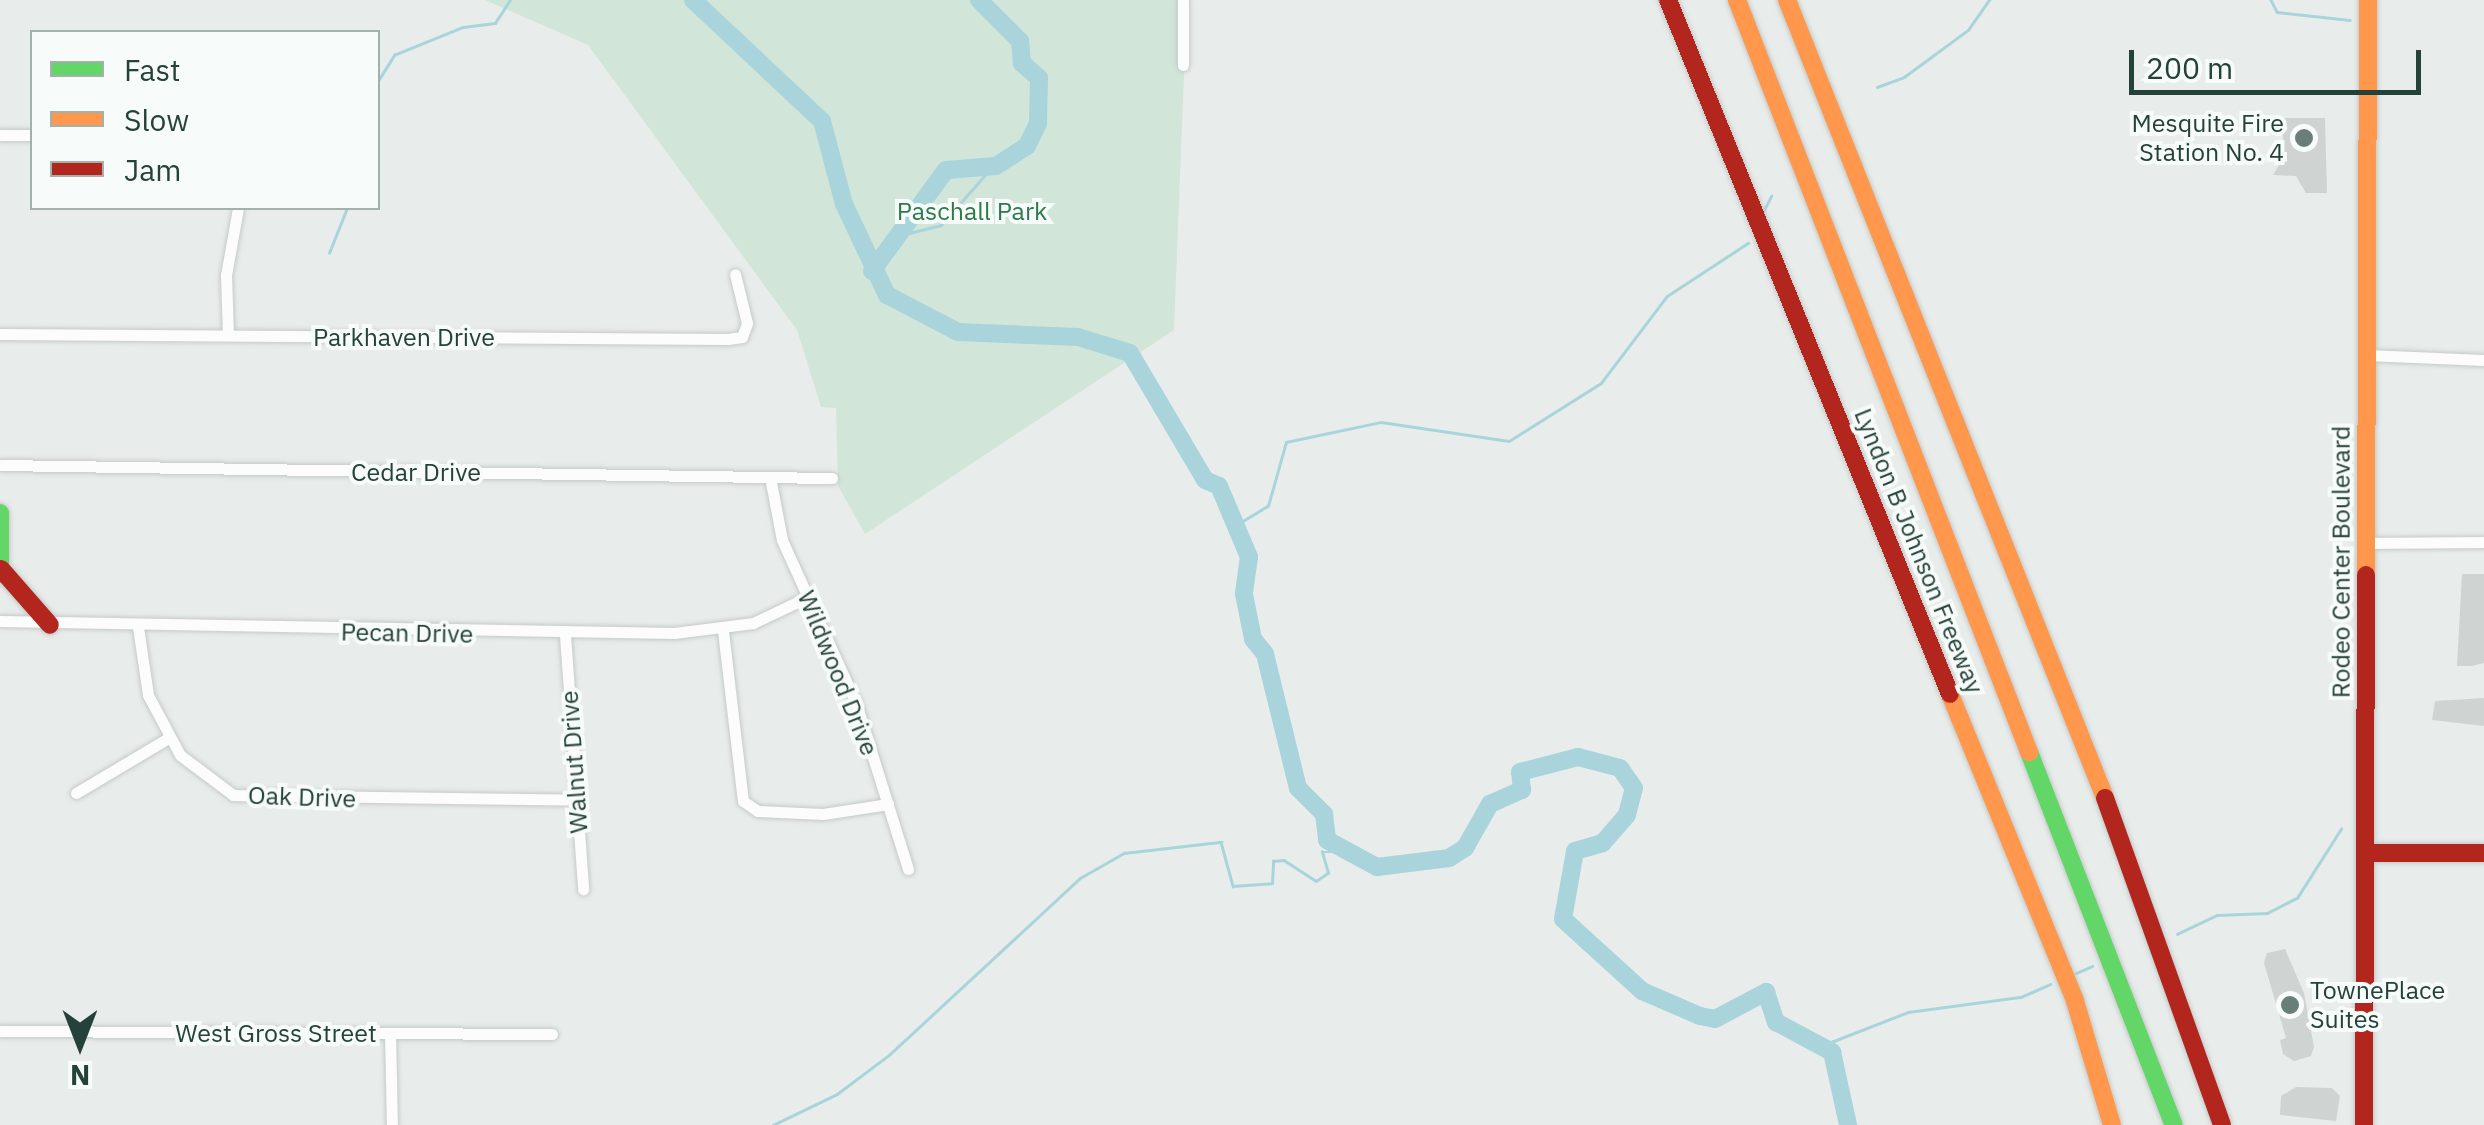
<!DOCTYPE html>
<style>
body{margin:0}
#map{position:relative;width:2484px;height:1125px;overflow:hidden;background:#e8edeb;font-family:"IBM Plex Sans",sans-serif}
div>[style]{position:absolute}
.green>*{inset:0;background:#d1e6d8}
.stream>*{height:2.5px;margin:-1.25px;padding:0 1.25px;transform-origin:1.25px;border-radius:1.25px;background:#a9d4db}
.river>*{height:18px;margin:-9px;padding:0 9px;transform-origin:9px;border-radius:9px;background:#a9d4db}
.building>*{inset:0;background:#cfd4d2}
.roads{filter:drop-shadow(0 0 2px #c5cac8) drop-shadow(0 0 2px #c5cac8)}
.street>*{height:11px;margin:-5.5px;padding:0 5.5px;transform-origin:5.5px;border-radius:5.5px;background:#fcfcfc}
.fast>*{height:18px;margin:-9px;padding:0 9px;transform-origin:9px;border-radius:9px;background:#63d668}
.slow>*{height:18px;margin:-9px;padding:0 9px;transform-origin:9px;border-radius:9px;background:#ff974d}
.jam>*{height:18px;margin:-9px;padding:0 9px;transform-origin:9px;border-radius:9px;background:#b3261e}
.dots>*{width:28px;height:28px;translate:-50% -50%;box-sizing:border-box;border:5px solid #f7fbf9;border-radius:50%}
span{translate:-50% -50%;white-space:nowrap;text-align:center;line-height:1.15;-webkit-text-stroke:8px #f7fbf9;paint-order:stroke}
.poi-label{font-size:25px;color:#24423a}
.right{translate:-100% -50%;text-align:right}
.left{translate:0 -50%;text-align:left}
.park-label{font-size:25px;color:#2d7a4b}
.street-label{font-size:25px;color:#24423a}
.legend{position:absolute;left:30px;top:30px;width:350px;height:180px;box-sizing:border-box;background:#f7fbf9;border:2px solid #a3b1ad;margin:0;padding:12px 18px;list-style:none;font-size:30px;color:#24423a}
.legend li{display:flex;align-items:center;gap:20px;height:50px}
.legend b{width:50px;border:2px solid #a3b1ad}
.north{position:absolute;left:30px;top:995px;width:100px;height:100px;-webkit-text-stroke:8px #f7fbf9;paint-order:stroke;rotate:180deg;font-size:28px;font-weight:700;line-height:40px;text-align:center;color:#24423a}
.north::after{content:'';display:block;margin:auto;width:35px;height:45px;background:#24423a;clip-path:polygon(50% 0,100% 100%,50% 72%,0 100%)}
.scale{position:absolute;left:2129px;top:50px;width:292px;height:45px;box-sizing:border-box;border:5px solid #24423a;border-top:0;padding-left:12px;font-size:30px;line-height:35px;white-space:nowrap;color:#24423a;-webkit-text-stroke:8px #f7fbf9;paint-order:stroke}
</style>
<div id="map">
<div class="green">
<div style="clip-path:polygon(485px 0,1187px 0,1174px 330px,865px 534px,838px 486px,836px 408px,821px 407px,797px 330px,588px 45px)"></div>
</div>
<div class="stream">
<div style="left:2271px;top:0;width:13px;rotate:63deg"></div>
<div style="left:2277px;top:12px;width:73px;rotate:6.3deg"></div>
<div style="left:378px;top:81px;width:31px;rotate:-58deg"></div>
<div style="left:394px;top:55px;width:74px;rotate:-22.1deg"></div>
<div style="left:463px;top:27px;width:32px;rotate:-7deg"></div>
<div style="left:495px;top:23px;width:27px;rotate:-57deg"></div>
<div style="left:1877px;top:87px;width:29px;rotate:-20deg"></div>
<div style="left:1904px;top:77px;width:79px;rotate:-36.3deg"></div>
<div style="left:1968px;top:30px;width:37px;rotate:-55deg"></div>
<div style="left:1763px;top:212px;width:18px;rotate:-63deg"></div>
<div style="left:905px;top:234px;width:37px;rotate:-14deg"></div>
<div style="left:941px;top:225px;width:76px;rotate:-48.7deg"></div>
<div style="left:329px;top:253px;width:48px;rotate:-68.2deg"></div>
<div style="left:1236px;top:525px;width:37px;rotate:-31deg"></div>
<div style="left:1268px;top:506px;width:66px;rotate:-74.3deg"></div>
<div style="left:1286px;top:442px;width:97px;rotate:-11.9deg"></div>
<div style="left:1381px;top:422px;width:129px;rotate:8.4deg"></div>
<div style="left:1509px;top:441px;width:109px;rotate:-32.2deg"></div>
<div style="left:1601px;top:383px;width:109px;rotate:-52.8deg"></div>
<div style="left:1667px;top:296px;width:97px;rotate:-33.2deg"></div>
<div style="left:2177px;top:934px;width:44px;rotate:-25.4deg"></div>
<div style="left:2217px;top:915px;width:50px;rotate:-2.3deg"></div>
<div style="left:2267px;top:913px;width:34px;rotate:-27deg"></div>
<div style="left:2297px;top:898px;width:82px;rotate:-57.5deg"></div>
<div style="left:2072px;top:975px;width:22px;rotate:-24deg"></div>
<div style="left:1826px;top:1044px;width:88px;rotate:-21.3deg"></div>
<div style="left:1908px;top:1012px;width:114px;rotate:-7.6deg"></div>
<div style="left:2021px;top:997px;width:32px;rotate:-24deg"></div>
<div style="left:773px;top:1125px;width:71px;rotate:-25.8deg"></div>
<div style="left:837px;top:1094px;width:65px;rotate:-36.9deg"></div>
<div style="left:889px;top:1055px;width:260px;rotate:-42.8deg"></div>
<div style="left:1080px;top:878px;width:51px;rotate:-29.6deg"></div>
<div style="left:1124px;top:853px;width:98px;rotate:-6.5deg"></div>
<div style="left:1221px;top:842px;width:46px;rotate:74.7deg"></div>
<div style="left:1233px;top:886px;width:39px;rotate:-4deg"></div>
<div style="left:1272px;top:883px;width:22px;rotate:-87deg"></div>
<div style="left:1273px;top:861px;width:11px;rotate:-5deg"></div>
<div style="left:1284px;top:860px;width:38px;rotate:33deg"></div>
<div style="left:1316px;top:881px;width:14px;rotate:-34deg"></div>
<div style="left:1328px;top:873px;width:22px;rotate:-106deg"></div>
<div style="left:1322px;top:852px;width:21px"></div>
</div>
<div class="river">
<div style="left:693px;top:0;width:177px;rotate:43.2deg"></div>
<div style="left:822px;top:121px;width:86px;rotate:75.2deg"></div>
<div style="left:844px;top:204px;width:101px;rotate:64.7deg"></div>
<div style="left:887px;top:295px;width:80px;rotate:27.5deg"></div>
<div style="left:958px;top:332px;width:120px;rotate:2.4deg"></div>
<div style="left:1078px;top:337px;width:54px;rotate:17.1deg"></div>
<div style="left:1130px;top:353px;width:147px;rotate:59.4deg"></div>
<div style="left:1205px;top:480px;width:15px;rotate:23deg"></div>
<div style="left:1219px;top:486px;width:77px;rotate:67.1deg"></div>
<div style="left:1249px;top:557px;width:37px;rotate:98deg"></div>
<div style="left:1244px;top:594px;width:46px;rotate:78.7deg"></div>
<div style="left:1253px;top:639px;width:19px;rotate:51deg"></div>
<div style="left:1265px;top:654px;width:138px;rotate:76.2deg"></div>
<div style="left:1298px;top:788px;width:37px;rotate:45deg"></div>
<div style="left:1324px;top:814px;width:26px;rotate:83deg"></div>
<div style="left:1327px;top:840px;width:57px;rotate:28.4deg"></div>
<div style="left:1377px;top:867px;width:73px;rotate:-7.1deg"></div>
<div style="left:1449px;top:858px;width:19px;rotate:-32deg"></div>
<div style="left:1465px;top:848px;width:51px;rotate:-60.4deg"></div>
<div style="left:1490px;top:804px;width:35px;rotate:-24deg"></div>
<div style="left:1522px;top:790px;width:18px;rotate:-96deg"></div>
<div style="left:1520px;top:772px;width:60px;rotate:-14.5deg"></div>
<div style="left:1578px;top:757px;width:43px;rotate:14.7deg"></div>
<div style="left:1620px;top:768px;width:24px;rotate:55deg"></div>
<div style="left:1634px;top:788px;width:28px;rotate:105deg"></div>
<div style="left:1627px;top:815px;width:37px;rotate:131deg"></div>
<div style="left:1603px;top:843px;width:29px;rotate:164deg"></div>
<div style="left:1575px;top:851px;width:69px;rotate:100deg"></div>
<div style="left:1563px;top:919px;width:107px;rotate:42.3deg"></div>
<div style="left:1642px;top:991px;width:63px;rotate:23.3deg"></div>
<div style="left:1700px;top:1016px;width:15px;rotate:11deg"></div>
<div style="left:1715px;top:1019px;width:58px;rotate:-27.9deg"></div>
<div style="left:1766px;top:992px;width:32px;rotate:72deg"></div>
<div style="left:1776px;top:1022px;width:64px;rotate:28.2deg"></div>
<div style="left:1832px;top:1052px;width:75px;rotate:77.6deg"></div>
<div style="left:872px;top:271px;width:125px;rotate:-53.8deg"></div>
<div style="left:946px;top:170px;width:50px;rotate:-4.6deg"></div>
<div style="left:996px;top:166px;width:37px;rotate:-33deg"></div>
<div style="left:1027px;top:146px;width:25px;rotate:-64deg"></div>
<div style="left:1038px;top:123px;width:45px;rotate:-88.7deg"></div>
<div style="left:1039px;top:78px;width:23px;rotate:-139deg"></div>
<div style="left:1022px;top:63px;width:22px;rotate:-95deg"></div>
<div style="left:1020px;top:41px;width:58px;rotate:-135deg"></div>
</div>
<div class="building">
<div style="clip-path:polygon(2283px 118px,2325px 118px,2327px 193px,2306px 193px,2296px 176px,2273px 175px,2283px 158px)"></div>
<div style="clip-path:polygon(2462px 574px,2484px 574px,2484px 663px,2472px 666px,2457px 666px)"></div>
<div style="clip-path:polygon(2484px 698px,2484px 726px,2432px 720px,2435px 701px)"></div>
<div style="clip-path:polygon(2285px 949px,2304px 993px,2314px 1047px,2311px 1056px,2294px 1061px,2283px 1054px,2280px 1040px,2286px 1038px,2264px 963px,2267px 953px)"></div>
<div style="clip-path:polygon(2296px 1087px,2332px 1088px,2340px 1096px,2336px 1121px,2280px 1115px,2281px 1096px)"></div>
</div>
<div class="roads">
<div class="street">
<div style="left:1183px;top:0;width:65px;rotate:90deg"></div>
<div style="left:0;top:135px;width:32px"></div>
<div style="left:0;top:334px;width:728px;rotate:0.39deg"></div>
<div style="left:728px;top:339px;width:14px;rotate:-8deg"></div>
<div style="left:742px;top:337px;width:15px;rotate:-70deg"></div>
<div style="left:747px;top:323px;width:50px;rotate:-103.8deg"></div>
<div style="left:228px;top:335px;width:60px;rotate:-91.9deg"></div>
<div style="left:226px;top:275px;width:68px;rotate:-79.8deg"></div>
<div style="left:2366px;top:355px;width:118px;rotate:2.4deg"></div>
<div style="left:0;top:465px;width:832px;rotate:0.9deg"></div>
<div style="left:770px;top:477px;width:64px;rotate:79.2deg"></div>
<div style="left:782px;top:540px;width:179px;rotate:65.6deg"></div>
<div style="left:856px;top:703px;width:174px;rotate:72.6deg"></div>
<div style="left:2366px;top:543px;width:118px;rotate:-0.5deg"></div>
<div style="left:0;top:621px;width:674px;rotate:1.02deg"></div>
<div style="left:674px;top:633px;width:80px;rotate:-7.2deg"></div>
<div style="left:753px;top:623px;width:61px;rotate:-25.3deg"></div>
<div style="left:138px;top:627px;width:69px;rotate:81.6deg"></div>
<div style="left:148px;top:695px;width:68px;rotate:61.9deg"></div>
<div style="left:180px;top:755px;width:66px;rotate:37deg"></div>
<div style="left:233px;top:795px;width:343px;rotate:0.8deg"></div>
<div style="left:723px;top:631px;width:171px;rotate:83.3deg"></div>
<div style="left:743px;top:801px;width:18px;rotate:34deg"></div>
<div style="left:758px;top:811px;width:65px;rotate:2.6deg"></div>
<div style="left:823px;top:814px;width:66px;rotate:-8.7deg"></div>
<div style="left:565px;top:635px;width:255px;rotate:85.9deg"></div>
<div style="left:76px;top:793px;width:109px;rotate:-30.8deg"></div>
<div style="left:0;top:1031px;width:552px;rotate:0.31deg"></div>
<div style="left:390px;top:1033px;width:92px;rotate:88.8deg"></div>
</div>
<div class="fast">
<div style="left:0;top:513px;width:61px;rotate:90deg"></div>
<div style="left:2029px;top:752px;width:400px;rotate:68.8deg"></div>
</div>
<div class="slow">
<div style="left:1737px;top:0;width:807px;rotate:68.78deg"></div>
<div style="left:1787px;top:0;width:859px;rotate:68.27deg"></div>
<div style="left:2366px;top:575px;width:575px;rotate:-89.8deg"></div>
<div style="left:1950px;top:694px;width:331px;rotate:67.8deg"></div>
<div style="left:2075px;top:1001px;width:129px;rotate:73.4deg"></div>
</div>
<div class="jam">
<div style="left:1668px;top:0;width:749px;rotate:67.89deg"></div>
<div style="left:1px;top:569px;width:74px;rotate:48.8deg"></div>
<div style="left:2105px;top:798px;width:347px;rotate:70.3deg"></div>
<div style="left:2365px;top:853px;width:119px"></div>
<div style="left:2364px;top:1125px;width:550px;rotate:-89.79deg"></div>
</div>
</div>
<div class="dots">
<div style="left:2304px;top:138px;background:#697e78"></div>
<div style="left:2290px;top:1005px;background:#697e78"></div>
</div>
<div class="poi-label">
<span class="right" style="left:2284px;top:138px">Mesquite Fire<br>Station No. 4</span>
<span class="left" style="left:2310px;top:1005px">TownePlace<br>Suites</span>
</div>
<div class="park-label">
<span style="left:972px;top:211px">Paschall Park</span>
</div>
<div class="street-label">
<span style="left:404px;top:337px">Parkhaven Drive</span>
<span style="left:416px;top:472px">Cedar Drive</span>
<span style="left:1919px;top:551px;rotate:68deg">Lyndon B Johnson Freeway</span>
<span style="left:2341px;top:562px;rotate:-90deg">Rodeo Center Boulevard</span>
<span style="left:407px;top:633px;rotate:1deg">Pecan Drive</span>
<span style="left:838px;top:673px;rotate:68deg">Wildwood Drive</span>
<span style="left:574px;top:762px;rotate:-94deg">Walnut Drive</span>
<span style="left:302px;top:797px;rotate:2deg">Oak Drive</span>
<span style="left:276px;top:1033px">West Gross Street</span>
</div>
<ul class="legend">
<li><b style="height:12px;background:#63d668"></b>Fast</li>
<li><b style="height:12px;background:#ff974d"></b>Slow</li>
<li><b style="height:12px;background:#b3261e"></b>Jam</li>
</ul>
<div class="north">N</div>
<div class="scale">200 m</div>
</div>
